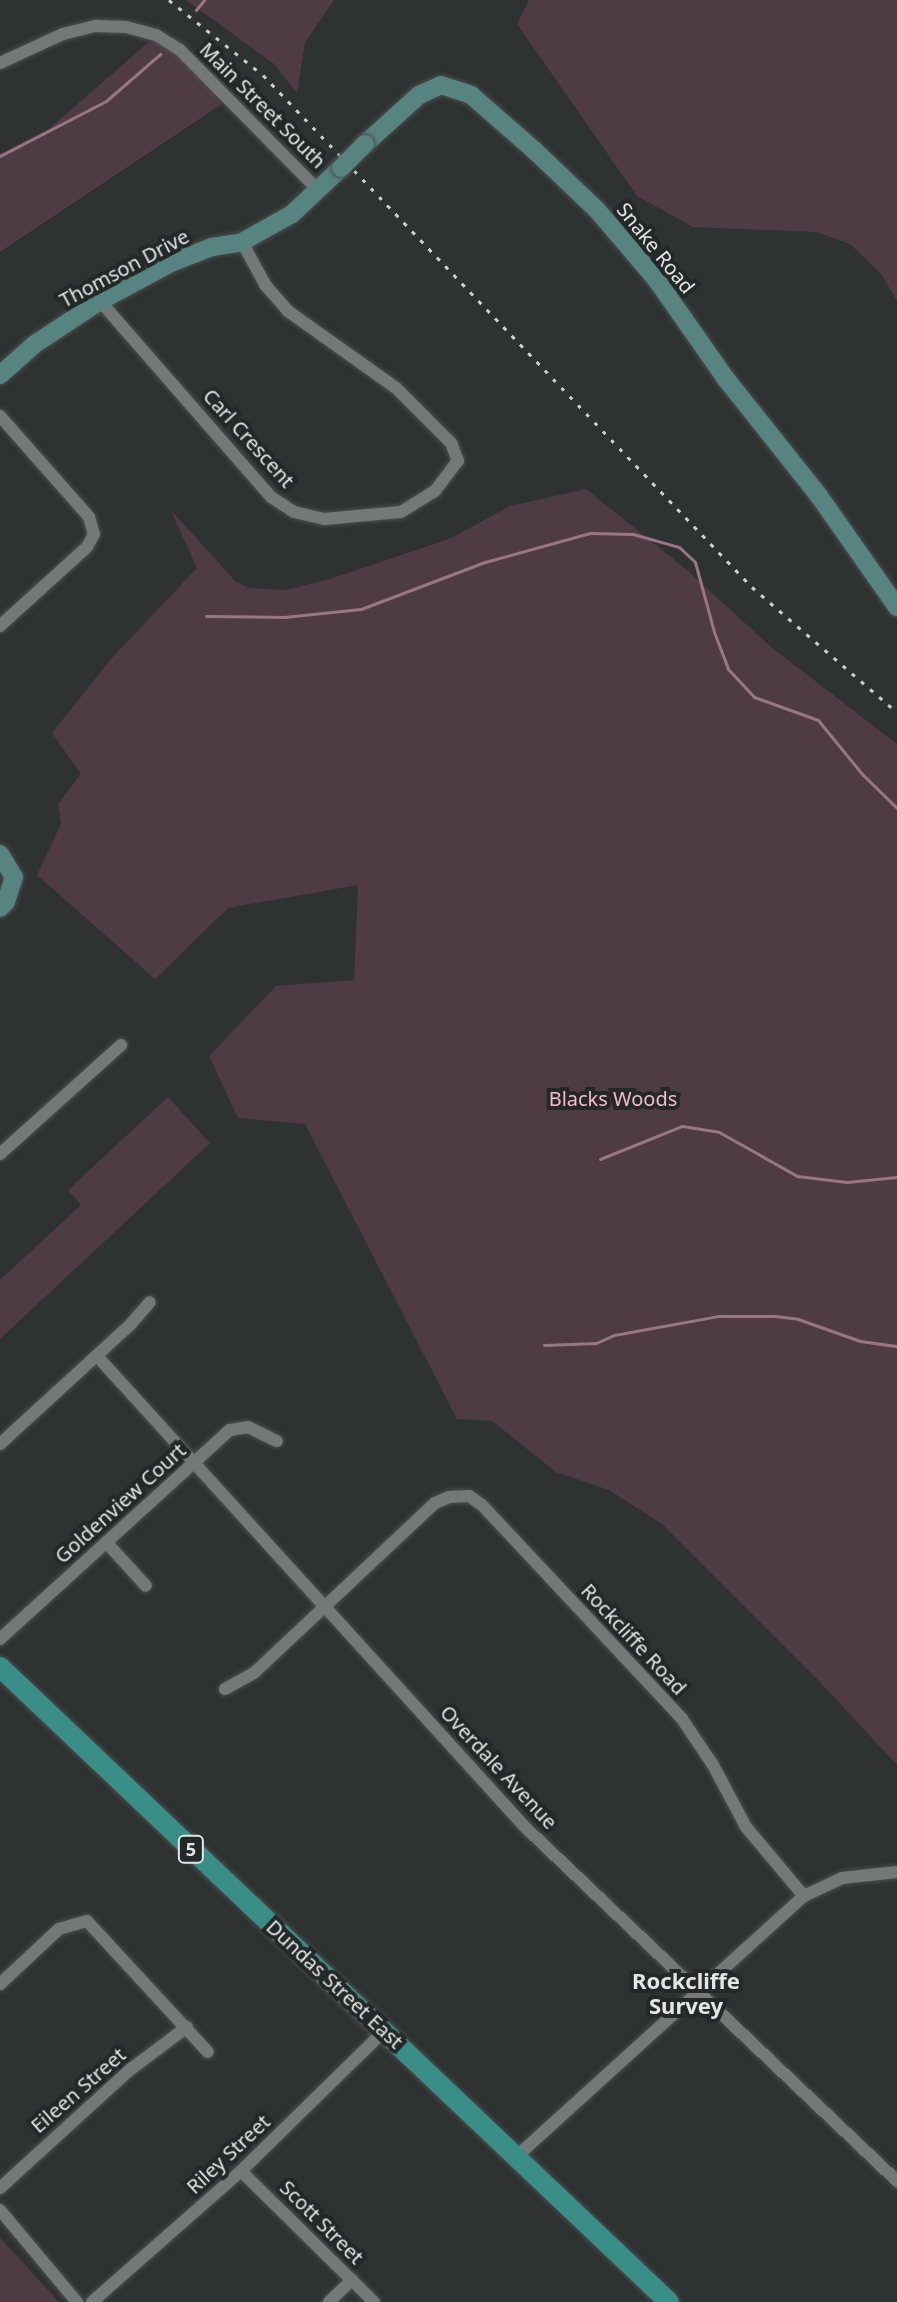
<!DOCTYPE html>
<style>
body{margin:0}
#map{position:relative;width:897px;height:2302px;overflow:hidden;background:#2e3231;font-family:"Noto Sans",sans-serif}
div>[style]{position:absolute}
.green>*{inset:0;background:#4e3b43}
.stream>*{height:3px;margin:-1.5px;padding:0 1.5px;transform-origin:1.5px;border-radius:1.5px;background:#987684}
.roads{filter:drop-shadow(0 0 2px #4b4f4e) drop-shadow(0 0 2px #4b4f4e)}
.street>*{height:12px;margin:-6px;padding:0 6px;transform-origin:6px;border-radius:6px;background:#747978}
.secondary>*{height:18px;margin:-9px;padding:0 9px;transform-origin:9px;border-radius:9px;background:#578480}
.primary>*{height:20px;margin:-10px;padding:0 10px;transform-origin:10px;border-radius:10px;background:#398f87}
.rail>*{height:3px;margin-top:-1.5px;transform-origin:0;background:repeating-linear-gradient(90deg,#cdd0cf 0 4px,transparent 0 12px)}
.bridges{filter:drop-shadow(0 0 2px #4b4f4e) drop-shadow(0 0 2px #4b4f4e)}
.secondary-bridge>*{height:18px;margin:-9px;padding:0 9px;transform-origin:9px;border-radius:9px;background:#578480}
span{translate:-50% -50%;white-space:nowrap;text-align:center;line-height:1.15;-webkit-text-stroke:8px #242828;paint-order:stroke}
.shield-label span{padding:2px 6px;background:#242828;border:2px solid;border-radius:6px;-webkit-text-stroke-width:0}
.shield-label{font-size:18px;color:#e3e6e5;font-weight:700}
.street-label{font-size:20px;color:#e3e6e5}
.park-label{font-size:20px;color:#f5b9d2}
.neighbourhood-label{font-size:22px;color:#e3e6e5;font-weight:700}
</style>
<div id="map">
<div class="green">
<div style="clip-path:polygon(186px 0,334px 0,305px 43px,297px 93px,274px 64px)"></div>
<div style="clip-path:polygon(529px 0,897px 0,897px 301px,881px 274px,850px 244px,816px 232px,693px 227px,637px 196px,517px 24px)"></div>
<div style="clip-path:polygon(151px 40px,196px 66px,222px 104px,0 252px,0 154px,50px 128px)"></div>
<div style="clip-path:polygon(586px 489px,687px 570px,771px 647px,897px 744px,897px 1765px,821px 1683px,663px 1525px,609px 1490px,556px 1472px,492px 1421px,457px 1419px,305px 1124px,238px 1118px,209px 1056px,276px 986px,354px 980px,358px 885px,228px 908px,155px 979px,37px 875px,61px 824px,58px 804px,81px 774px,52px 733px,110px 660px,197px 568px,170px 509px,236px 582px,249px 588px,286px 590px,330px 579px,449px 539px,510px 506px)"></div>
<div style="clip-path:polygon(168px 1097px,210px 1143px,0 1339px,0 1280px,81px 1205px,68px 1190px)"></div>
<div style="clip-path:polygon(0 2237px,4px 2242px,59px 2302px,0 2302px)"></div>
</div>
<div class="stream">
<div style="left:196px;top:10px;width:13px;rotate:-51deg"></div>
<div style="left:0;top:156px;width:119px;rotate:-27.4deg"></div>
<div style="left:106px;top:101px;width:72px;rotate:-41deg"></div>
<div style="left:206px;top:616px;width:78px;rotate:0.7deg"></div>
<div style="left:284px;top:617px;width:77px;rotate:-5.9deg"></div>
<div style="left:361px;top:609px;width:133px;rotate:-20.8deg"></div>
<div style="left:485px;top:562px;width:109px;rotate:-15.4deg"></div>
<div style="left:590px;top:533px;width:43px;rotate:1.3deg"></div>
<div style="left:633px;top:534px;width:48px;rotate:15.8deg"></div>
<div style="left:679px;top:547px;width:22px;rotate:43deg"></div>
<div style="left:695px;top:562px;width:73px;rotate:74.8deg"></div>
<div style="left:714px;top:632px;width:40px;rotate:69deg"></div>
<div style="left:728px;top:669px;width:38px;rotate:47deg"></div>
<div style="left:754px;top:697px;width:68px;rotate:19.8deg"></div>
<div style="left:818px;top:720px;width:70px;rotate:50.8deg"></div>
<div style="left:862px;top:774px;width:49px;rotate:44.2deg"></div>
<div style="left:600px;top:1159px;width:88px;rotate:-21.9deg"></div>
<div style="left:682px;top:1126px;width:37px;rotate:9deg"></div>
<div style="left:719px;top:1132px;width:90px;rotate:29.4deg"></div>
<div style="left:797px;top:1176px;width:50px;rotate:6.8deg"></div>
<div style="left:847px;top:1182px;width:50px;rotate:-5.7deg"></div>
<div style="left:544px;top:1345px;width:52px;rotate:-2.2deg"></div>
<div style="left:596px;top:1343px;width:20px;rotate:-24deg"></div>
<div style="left:614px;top:1335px;width:107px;rotate:-10.3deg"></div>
<div style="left:719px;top:1316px;width:56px"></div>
<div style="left:775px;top:1316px;width:23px;rotate:7deg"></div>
<div style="left:798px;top:1319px;width:66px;rotate:19.5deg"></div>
<div style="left:860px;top:1341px;width:37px;rotate:8deg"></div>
</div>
<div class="roads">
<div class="street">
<div style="left:0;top:63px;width:69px;rotate:-24.7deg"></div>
<div style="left:63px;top:34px;width:34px;rotate:-14deg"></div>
<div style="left:96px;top:26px;width:30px;rotate:2deg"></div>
<div style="left:126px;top:27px;width:31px;rotate:15deg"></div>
<div style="left:156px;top:35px;width:28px;rotate:32deg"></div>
<div style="left:180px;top:50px;width:195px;rotate:45.4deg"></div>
<div style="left:100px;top:301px;width:260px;rotate:48.9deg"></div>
<div style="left:271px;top:497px;width:27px;rotate:33deg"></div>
<div style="left:294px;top:512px;width:31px;rotate:13deg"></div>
<div style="left:324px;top:519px;width:77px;rotate:-5.2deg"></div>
<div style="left:401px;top:512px;width:40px;rotate:-32deg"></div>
<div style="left:435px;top:491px;width:38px;rotate:-53deg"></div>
<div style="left:458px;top:461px;width:19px;rotate:-111deg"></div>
<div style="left:451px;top:443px;width:78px;rotate:-135deg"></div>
<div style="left:396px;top:388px;width:133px;rotate:-144.5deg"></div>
<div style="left:288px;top:311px;width:33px;rotate:-131deg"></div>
<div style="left:266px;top:286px;width:50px;rotate:-118.6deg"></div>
<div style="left:0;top:416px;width:135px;rotate:48.6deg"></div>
<div style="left:89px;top:517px;width:18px;rotate:74deg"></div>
<div style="left:94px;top:534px;width:15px;rotate:118deg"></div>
<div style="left:87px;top:547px;width:118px;rotate:137.8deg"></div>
<div style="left:0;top:1154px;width:163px;rotate:-42deg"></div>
<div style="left:97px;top:1356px;width:636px;rotate:47.74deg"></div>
<div style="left:525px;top:1827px;width:514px;rotate:43.58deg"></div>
<div style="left:0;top:1444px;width:176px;rotate:-42.5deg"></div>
<div style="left:130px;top:1325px;width:30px;rotate:-49deg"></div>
<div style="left:106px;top:1542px;width:59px;rotate:47.7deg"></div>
<div style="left:0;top:1639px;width:311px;rotate:-42.3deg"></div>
<div style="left:230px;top:1430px;width:18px;rotate:-9deg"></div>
<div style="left:248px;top:1427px;width:32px;rotate:26deg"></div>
<div style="left:225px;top:1689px;width:33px;rotate:-29deg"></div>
<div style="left:254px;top:1673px;width:248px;rotate:-43.2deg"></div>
<div style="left:435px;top:1503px;width:15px;rotate:-23deg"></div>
<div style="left:449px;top:1497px;width:20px;rotate:-3deg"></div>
<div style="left:469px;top:1496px;width:16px;rotate:35deg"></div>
<div style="left:482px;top:1505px;width:293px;rotate:46.9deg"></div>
<div style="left:682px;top:1719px;width:55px;rotate:56deg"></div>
<div style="left:713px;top:1765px;width:70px;rotate:62deg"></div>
<div style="left:746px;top:1827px;width:90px;rotate:50deg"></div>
<div style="left:0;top:1984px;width:81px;rotate:-43deg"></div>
<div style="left:59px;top:1929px;width:29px;rotate:-16deg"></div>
<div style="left:87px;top:1921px;width:178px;rotate:47.3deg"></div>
<div style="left:516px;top:2157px;width:389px;rotate:-42.2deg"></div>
<div style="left:804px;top:1896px;width:42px;rotate:-25.3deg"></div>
<div style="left:842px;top:1878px;width:55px;rotate:-6.2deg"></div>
<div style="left:241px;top:2171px;width:187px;rotate:44.6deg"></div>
<div style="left:0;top:2188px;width:177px;rotate:-42.3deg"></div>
<div style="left:131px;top:2069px;width:70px;rotate:-36.9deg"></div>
<div style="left:0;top:2210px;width:120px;rotate:50.1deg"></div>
<div style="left:92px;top:2302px;width:198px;rotate:-41.3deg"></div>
<div style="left:241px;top:2171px;width:202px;rotate:-44.4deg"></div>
<div style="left:329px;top:2302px;width:32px;rotate:-44deg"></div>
</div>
<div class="secondary">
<div style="left:365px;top:144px;width:73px;rotate:-42.2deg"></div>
<div style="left:419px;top:95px;width:24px;rotate:-24deg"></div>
<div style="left:441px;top:85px;width:32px;rotate:18deg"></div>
<div style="left:471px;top:95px;width:84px;rotate:41.1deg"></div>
<div style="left:534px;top:150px;width:87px;rotate:43.6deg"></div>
<div style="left:597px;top:210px;width:91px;rotate:49.5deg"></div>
<div style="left:656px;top:279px;width:122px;rotate:55deg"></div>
<div style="left:726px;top:379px;width:149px;rotate:51.5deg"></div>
<div style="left:819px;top:496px;width:136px;rotate:54.9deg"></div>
<div style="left:0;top:375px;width:47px;rotate:-41.5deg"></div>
<div style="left:35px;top:344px;width:78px;rotate:-33.5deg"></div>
<div style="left:100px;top:301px;width:83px;rotate:-28.1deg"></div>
<div style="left:173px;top:262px;width:42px;rotate:-21deg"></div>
<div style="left:212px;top:247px;width:30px;rotate:-9deg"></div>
<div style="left:242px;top:242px;width:57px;rotate:-29.2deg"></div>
<div style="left:292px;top:214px;width:67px;rotate:-43.2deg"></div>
<div style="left:0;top:854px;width:27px;rotate:59deg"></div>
<div style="left:14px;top:877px;width:26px;rotate:108deg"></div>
<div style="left:6px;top:902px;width:8px;rotate:135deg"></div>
</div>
<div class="primary">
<div style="left:0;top:1667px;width:922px;rotate:43.51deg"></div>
</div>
</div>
<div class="rail">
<div style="left:169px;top:0;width:120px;rotate:38.6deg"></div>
<div style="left:263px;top:75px;width:708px;rotate:46.32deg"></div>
<div style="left:752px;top:587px;width:191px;rotate:40.8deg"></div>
</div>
<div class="bridges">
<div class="secondary-bridge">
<div style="left:341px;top:168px;width:34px;rotate:-45deg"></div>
</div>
</div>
<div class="shield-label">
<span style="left:191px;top:1849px">5</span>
</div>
<div class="street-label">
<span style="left:263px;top:105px;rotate:45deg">Main Street South</span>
<span style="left:656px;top:248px;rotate:51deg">Snake Road</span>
<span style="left:124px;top:268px;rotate:-28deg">Thomson Drive</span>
<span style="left:249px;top:438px;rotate:48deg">Carl Crescent</span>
<span style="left:120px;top:1503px;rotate:-42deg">Goldenview Court</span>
<span style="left:634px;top:1639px;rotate:47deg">Rockcliffe Road</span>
<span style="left:499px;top:1767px;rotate:47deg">Overdale Avenue</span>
<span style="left:335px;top:1984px;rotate:43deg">Dundas Street East</span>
<span style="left:78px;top:2090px;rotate:-41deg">Eileen Street</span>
<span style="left:228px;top:2154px;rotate:-43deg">Riley Street</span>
<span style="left:322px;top:2222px;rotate:45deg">Scott Street</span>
</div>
<div class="park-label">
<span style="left:613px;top:1098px">Blacks Woods</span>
</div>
<div class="neighbourhood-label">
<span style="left:686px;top:1993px">Rockcliffe<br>Survey</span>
</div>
</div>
